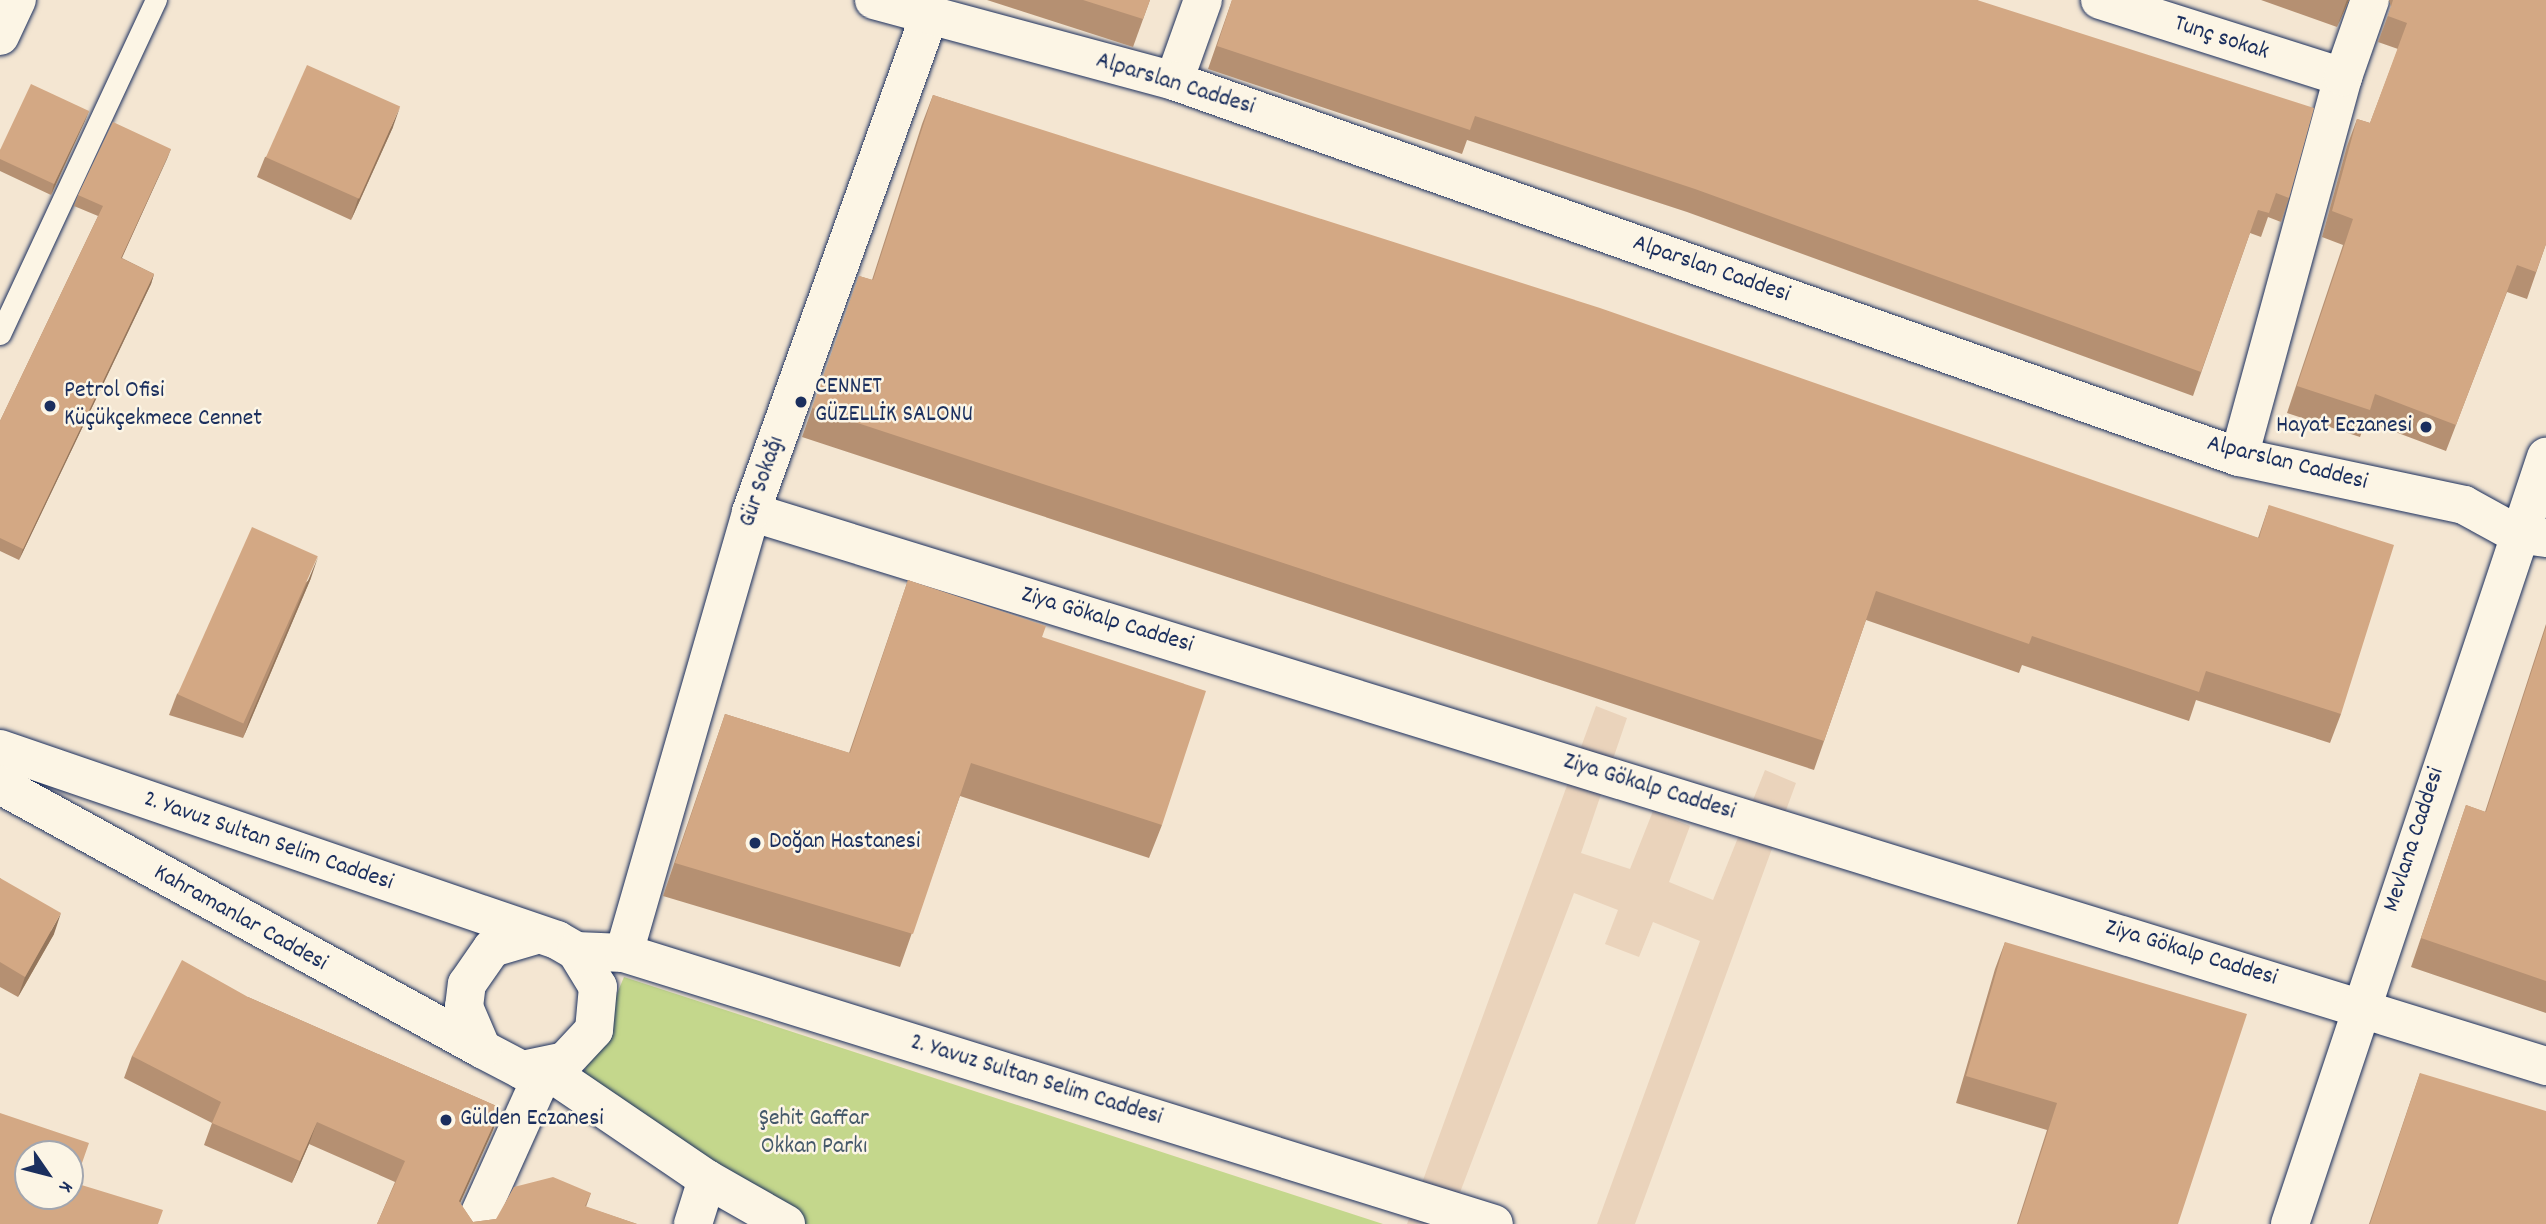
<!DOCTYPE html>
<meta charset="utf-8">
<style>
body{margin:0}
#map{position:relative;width:2546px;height:1224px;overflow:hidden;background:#f4e6d2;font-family:Dekko,sans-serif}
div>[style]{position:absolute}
.built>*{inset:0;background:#ead3bb}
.green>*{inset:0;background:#c4d78c}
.roads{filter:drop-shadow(0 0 2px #1b2f5e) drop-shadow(0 0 2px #1b2f5e)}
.service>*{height:21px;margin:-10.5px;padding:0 10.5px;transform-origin:10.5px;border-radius:10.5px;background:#fcf5e5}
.minor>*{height:38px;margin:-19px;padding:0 19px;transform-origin:19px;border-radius:19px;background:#fcf5e5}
.tertiary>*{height:38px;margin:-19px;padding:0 19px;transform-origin:19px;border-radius:19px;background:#fcf5e5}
.primary>*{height:38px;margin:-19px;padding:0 19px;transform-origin:19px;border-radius:19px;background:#fcf5e5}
.wall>*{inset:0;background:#b59072}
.shaded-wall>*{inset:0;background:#94765c}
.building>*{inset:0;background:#d3a884;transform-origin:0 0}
.dots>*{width:19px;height:19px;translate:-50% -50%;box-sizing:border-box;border:4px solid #fcf5e5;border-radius:50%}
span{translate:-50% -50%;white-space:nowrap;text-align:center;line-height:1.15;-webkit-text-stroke:5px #fcf5e5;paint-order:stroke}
.street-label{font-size:24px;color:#1b2f5e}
.poi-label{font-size:24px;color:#1b2f5e}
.left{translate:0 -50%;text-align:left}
.right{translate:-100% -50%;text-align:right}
.park-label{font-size:24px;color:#45596a}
.north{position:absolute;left:14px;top:1140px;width:70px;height:70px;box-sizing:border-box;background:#fcf5e5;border:2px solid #a2a6af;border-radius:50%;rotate:125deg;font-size:19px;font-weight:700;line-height:28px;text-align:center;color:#1b2f5e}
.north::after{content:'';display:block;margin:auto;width:24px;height:32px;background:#1b2f5e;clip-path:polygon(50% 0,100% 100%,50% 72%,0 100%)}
</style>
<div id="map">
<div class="built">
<div style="clip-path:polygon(1596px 706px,1627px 718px,1581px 853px,1630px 869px,1653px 811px,1690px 826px,1669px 882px,1713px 900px,1765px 770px,1796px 783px,1635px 1224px,1597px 1224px,1700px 941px,1653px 922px,1639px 957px,1605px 944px,1618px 910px,1574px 893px,1448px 1224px,1407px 1224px)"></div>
</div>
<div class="green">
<div style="clip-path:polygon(624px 977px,1383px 1224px,797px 1224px,576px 1091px)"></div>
</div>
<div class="roads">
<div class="service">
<div style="left:0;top:334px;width:369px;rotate:-65deg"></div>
</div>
<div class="minor">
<div style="left:2100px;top:0;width:255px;rotate:17.6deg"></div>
<div style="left:1174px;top:81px;width:86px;rotate:-70.3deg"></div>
<div style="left:2239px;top:457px;width:394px;rotate:-74.7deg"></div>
<div style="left:2343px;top:77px;width:82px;rotate:-70.7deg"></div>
<div style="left:751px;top:512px;width:1879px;rotate:17.15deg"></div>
<div style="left:624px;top:953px;width:459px;rotate:-73.9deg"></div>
<div style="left:751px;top:512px;width:524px;rotate:-70.25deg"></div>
<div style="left:475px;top:1224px;width:170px;rotate:-65.7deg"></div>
<div style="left:693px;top:1224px;width:47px;rotate:-72.7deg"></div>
</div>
<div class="tertiary">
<div style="left:874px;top:0;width:311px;rotate:15.1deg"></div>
<div style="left:1174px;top:81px;width:1129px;rotate:19.45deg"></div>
<div style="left:2239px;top:457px;width:230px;rotate:12deg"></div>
<div style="left:2464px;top:505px;width:60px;rotate:28.7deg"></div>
<div style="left:2517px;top:534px;width:29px;rotate:8deg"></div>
<div style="left:0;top:749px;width:589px;rotate:18.93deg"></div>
<div style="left:557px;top:940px;width:22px;rotate:30deg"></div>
<div style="left:576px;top:951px;width:42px;rotate:58.6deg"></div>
<div style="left:598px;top:987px;width:43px;rotate:95.3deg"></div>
<div style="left:594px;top:1030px;width:42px;rotate:133.1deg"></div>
<div style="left:565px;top:1061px;width:44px;rotate:168.2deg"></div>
<div style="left:522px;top:1070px;width:45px;rotate:-152.3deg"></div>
<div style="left:482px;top:1049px;width:46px;rotate:-113.2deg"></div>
<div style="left:464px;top:1007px;width:23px;rotate:-83deg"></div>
<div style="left:467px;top:984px;width:44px;rotate:-55.2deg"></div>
<div style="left:492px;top:948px;width:46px;rotate:-16.5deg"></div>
<div style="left:0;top:785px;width:550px;rotate:28.71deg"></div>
<div style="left:576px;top:951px;width:48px;rotate:2.4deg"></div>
<div style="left:624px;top:953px;width:911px;rotate:17.3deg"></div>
<div style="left:545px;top:1069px;width:196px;rotate:34.2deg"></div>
<div style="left:707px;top:1179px;width:91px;rotate:29.7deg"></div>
<div style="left:2290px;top:1224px;width:809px;rotate:-71.54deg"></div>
</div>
<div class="primary">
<div style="left:0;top:36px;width:40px;rotate:-65deg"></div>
</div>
</div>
<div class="wall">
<div style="clip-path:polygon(987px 0,1150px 0,1133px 47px)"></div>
<div style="clip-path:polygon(1232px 0,1977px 0,2289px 198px,2281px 222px,2268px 217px,2261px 237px,2250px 233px,2193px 396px,1687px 212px,1467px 140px,1462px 154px,1208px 69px)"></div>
<div style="clip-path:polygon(2261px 0,2349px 0,2337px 27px)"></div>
<div style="clip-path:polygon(2389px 0,2546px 0,2546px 244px,2527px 299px,2507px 292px,2446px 451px,2366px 421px,2360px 437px,2287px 413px,2343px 245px,2322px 237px,2347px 146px,2357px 119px,2370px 123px,2398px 49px,2378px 42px,2391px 7px)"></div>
<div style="clip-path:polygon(933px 95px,2258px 538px,2269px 505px,2341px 714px,2330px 743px,2196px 700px,2189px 721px,2022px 665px,2019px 673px,1866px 620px,1814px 770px,802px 437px,859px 276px,872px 280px,922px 124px)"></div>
<div style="clip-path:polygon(89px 111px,51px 195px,0 171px,0 150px)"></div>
<div style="clip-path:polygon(393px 127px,351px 220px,257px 177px,265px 157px)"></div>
<div style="clip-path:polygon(171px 149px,122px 258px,154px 274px,151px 284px,19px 560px,0 551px,0 421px,98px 216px,74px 206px,78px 195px)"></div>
<div style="clip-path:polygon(311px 578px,243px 738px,169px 715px,177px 694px)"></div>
<div style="clip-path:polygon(908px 580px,1042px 637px,1162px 825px,1149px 858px,960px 796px,900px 967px,663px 896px,725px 714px,849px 753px)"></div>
<div style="clip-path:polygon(2546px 624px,2546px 1013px,2411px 967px,2466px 805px,2485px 812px)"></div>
<div style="clip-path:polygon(0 878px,54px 934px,18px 997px,0 987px)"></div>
<div style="clip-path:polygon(2005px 942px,2178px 1224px,2017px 1224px,2047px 1130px,1956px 1103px,1995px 969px)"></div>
<div style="clip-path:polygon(248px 997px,501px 1108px,493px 1130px,460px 1203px,473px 1222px,496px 1219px,591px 1193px,586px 1207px,637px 1224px,377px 1224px,395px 1182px,309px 1144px,292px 1183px,204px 1145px,212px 1123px,124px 1078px,132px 1056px)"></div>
<div style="clip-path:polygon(2420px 1073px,2546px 1224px,2369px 1224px)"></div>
</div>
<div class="shaded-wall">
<div style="clip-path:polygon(2347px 0,2349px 0,2337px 27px)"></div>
<div style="clip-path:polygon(400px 107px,393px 127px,351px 220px,358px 199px)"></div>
<div style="clip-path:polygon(89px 111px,85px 121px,51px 195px,54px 184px)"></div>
<div style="clip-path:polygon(171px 149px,167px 159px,117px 268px,121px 258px)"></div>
<div style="clip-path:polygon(154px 274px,151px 284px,19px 560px,23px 549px)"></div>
<div style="clip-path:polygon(318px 557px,311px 578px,243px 738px,250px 718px)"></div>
<div style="clip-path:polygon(61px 913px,54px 934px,18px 997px,25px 977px)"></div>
<div style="clip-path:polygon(501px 1108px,493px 1130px,451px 1223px,459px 1201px)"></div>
<div style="clip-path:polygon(317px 1122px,309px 1144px,292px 1183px,300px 1161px)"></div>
</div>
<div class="building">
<div style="clip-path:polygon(1083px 0,1150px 0,1143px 19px)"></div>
<div style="clip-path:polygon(1232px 0,1977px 0,2314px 108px,2289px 198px,2276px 193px,2269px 213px,2258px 210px,2201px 372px,1695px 189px,1475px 116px,1470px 130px,1217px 46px)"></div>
<div style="clip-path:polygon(2393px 0,2546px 0,2546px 244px,2536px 272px,2517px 265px,2456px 425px,2375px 394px,2370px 410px,2297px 386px,2353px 219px,2332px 211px,2357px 119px,2370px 123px,2407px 23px,2388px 16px)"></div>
<div style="left:307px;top:65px;width:102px;height:101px;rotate:24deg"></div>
<div style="clip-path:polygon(31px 84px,89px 111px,54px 184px,0 159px,0 150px)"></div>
<div style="clip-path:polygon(933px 95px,1600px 308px,2259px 538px,2269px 505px,2394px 545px,2341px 714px,2206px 671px,2199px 692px,2032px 636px,2029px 644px,1876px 591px,1824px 741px,812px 408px,859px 276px,873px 280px)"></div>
<div style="clip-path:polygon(113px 122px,171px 149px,121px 258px,154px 274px,23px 549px,0 538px,0 421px,103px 206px,78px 195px)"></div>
<div style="left:252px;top:527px;width:72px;height:183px;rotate:24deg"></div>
<div style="clip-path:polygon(908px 580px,1046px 626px,1042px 637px,1206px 691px,1162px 825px,971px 763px,913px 934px,675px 863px,725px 714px,850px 753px)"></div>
<div style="clip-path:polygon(2546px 627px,2546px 981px,2421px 938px,2466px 805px,2486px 812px)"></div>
<div style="clip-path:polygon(0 878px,61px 913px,25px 977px,0 962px)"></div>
<div style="clip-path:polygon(2005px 942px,2247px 1014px,2178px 1224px,2018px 1224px,2057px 1103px,1966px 1076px)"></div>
<div style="clip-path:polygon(182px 960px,248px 997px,501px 1108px,459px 1201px,473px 1222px,496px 1219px,514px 1187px,553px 1177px,591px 1193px,585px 1206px,637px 1224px,377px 1224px,405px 1161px,317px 1122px,300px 1161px,212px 1123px,221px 1102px,132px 1056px)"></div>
<div style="clip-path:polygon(2420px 1073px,2546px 1111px,2546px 1224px,2370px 1224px)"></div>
<div style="clip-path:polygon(evenodd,0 1113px,89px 1143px,75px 1183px,163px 1210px,158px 1224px,0 1224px,0 1113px,28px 1154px,70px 1154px,70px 1196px,28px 1196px,28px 1154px)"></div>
</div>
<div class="dots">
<div style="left:801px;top:402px;background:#1b2f5e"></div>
<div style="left:50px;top:406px;background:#1b2f5e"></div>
<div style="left:2426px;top:427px;background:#1b2f5e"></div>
<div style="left:755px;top:843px;background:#1b2f5e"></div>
<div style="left:446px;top:1120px;background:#1b2f5e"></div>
</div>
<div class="street-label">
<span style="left:2221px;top:39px;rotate:18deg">Tunç sokak</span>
<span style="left:1175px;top:85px;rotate:17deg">Alparslan Caddesi</span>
<span style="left:1711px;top:270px;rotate:19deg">Alparslan Caddesi</span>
<span style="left:2287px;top:464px;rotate:14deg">Alparslan Caddesi</span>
<span style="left:763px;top:482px;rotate:-71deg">Gür Sokağı</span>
<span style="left:1107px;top:621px;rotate:17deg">Ziya Gökalp Caddesi</span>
<span style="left:1649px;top:788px;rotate:17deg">Ziya Gökalp Caddesi</span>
<span style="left:2415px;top:840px;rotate:-72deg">Mevlana Caddesi</span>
<span style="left:268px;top:842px;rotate:19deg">2. Yavuz Sultan Selim Caddesi</span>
<span style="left:240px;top:919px;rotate:29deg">Kahramanlar Caddesi</span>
<span style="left:2191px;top:954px;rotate:17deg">Ziya Gökalp Caddesi</span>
<span style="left:1036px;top:1081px;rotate:17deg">2. Yavuz Sultan Selim Caddesi</span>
</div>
<div class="poi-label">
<span class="left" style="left:815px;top:402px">CENNET<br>GÜZELLİK SALONU</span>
<span class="left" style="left:64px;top:406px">Petrol Ofisi<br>Küçükçekmece Cennet</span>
<span class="right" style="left:2412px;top:427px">Hayat Eczanesi</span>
<span class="left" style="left:769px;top:843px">Doğan Hastanesi</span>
<span class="left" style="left:460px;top:1120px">Gülden Eczanesi</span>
</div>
<div class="park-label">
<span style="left:814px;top:1134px">Şehit Gaffar<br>Okkan Parkı</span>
</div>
<div class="north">K</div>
</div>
